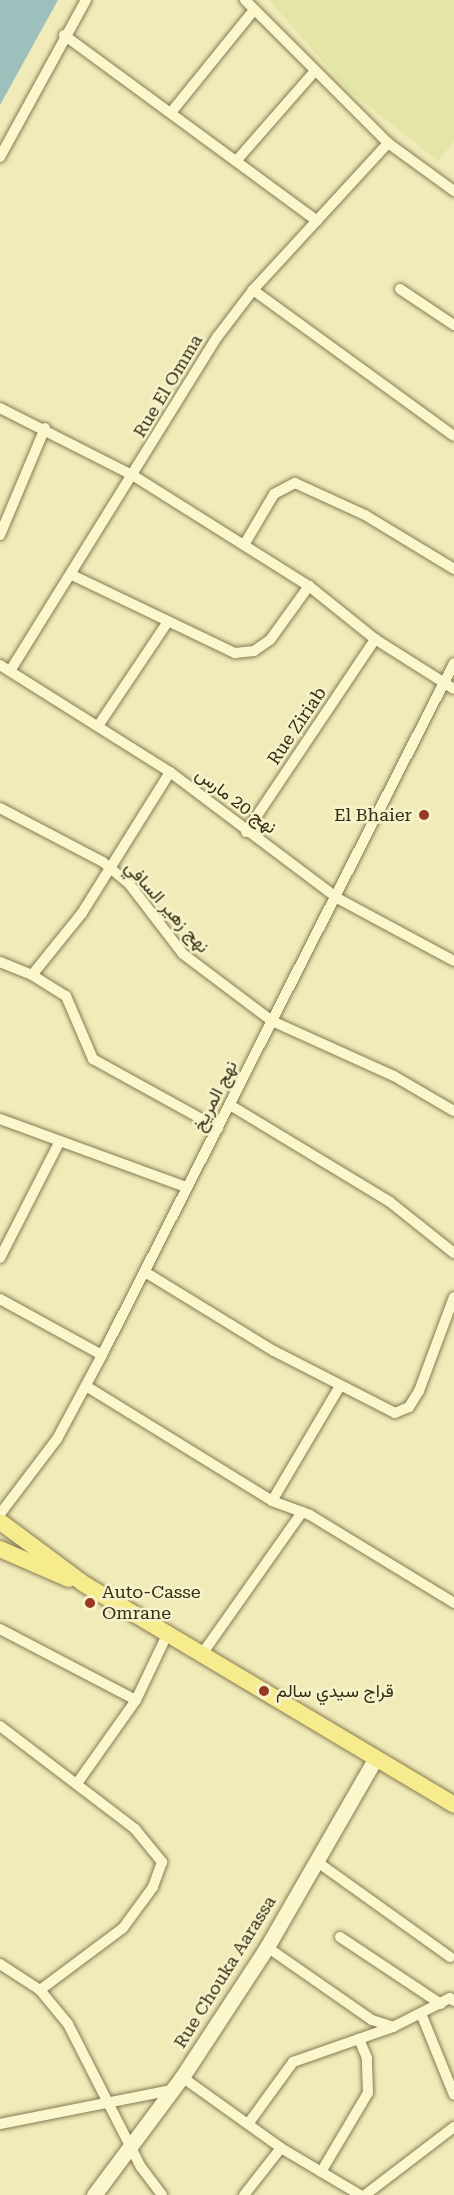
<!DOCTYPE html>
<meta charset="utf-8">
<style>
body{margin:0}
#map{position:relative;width:454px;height:2195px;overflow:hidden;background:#f0ebb9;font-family:"Roboto Serif",Vazirmatn,serif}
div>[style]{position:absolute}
.farmland>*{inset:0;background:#e3e6a6}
.water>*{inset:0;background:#9ec0bd}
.roads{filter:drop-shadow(0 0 2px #877a53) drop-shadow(0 0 2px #877a53)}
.minor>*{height:10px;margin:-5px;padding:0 5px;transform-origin:5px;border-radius:5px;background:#fbf7cd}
.secondary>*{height:15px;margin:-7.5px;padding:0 7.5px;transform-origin:7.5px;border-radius:7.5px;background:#fbf7cd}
.primary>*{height:16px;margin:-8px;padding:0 8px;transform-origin:8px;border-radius:8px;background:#f7ec8d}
.dots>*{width:16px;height:16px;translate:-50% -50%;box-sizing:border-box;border:3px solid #f7f3c9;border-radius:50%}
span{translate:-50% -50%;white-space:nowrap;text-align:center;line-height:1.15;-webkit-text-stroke:5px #f7f3c9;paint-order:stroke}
.street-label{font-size:18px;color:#352c19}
.poi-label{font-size:18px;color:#352c19}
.right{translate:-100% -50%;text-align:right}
.left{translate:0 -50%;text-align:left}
</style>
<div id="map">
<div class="farmland">
<div style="clip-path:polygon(269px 0,454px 0,454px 141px,438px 161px,347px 89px)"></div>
</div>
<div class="water">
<div style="clip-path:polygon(0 0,58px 0,0 105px)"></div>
</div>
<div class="roads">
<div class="minor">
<div style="left:245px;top:0;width:202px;rotate:45deg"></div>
<div style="left:388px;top:143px;width:82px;rotate:36deg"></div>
<div style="left:64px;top:35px;width:314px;rotate:36.3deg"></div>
<div style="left:173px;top:110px;width:129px;rotate:-51deg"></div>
<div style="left:0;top:157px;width:179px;rotate:-61.3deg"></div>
<div style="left:237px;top:160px;width:117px;rotate:-48.8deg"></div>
<div style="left:400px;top:289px;width:65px;rotate:33.7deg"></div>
<div style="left:253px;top:290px;width:248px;rotate:36deg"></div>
<div style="left:0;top:408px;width:150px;rotate:26.9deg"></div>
<div style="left:134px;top:476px;width:207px;rotate:32.2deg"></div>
<div style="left:309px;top:586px;width:85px;rotate:38.8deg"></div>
<div style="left:375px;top:639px;width:93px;rotate:32.3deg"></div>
<div style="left:0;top:535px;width:116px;rotate:-67.2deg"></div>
<div style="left:244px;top:545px;width:59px;rotate:-59.5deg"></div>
<div style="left:274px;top:494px;width:24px;rotate:-28deg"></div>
<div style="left:295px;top:483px;width:77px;rotate:24.6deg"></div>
<div style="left:365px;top:515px;width:104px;rotate:31.2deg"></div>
<div style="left:72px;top:575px;width:181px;rotate:25.6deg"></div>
<div style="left:235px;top:653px;width:19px;rotate:-6deg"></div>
<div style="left:254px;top:651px;width:19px;rotate:-35deg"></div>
<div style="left:270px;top:640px;width:67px;rotate:-54.2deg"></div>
<div style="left:0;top:665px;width:201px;rotate:32.2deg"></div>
<div style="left:170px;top:772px;width:209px;rotate:37deg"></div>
<div style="left:337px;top:898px;width:133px;rotate:28.3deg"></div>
<div style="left:10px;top:671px;width:394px;rotate:-58.2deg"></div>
<div style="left:218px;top:336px;width:58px;rotate:-52.7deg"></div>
<div style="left:253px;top:290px;width:200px;rotate:-47.4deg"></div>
<div style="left:98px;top:726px;width:124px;rotate:-56.2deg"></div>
<div style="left:0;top:808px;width:116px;rotate:27.7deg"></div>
<div style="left:103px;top:862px;width:35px;rotate:40deg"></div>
<div style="left:130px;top:885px;width:87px;rotate:52.5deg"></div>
<div style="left:183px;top:954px;width:111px;rotate:37deg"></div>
<div style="left:272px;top:1021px;width:134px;rotate:24.3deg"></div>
<div style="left:394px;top:1076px;width:69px;rotate:30.3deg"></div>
<div style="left:246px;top:832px;width:232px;rotate:-56.2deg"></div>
<div style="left:0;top:962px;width:35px;rotate:22deg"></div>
<div style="left:32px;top:975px;width:80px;rotate:-51.1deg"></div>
<div style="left:82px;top:913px;width:166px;rotate:-58deg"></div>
<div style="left:32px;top:975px;width:40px;rotate:32deg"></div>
<div style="left:66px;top:996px;width:69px;rotate:66.8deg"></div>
<div style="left:93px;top:1059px;width:143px;rotate:28.9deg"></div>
<div style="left:230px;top:1105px;width:187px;rotate:31.2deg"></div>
<div style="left:390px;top:1202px;width:82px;rotate:38.6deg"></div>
<div style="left:0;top:1119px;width:198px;rotate:20.1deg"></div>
<div style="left:0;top:1258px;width:131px;rotate:-62.9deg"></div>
<div style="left:145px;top:1272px;width:151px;rotate:31.5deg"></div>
<div style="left:274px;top:1351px;width:136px;rotate:27.1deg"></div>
<div style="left:395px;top:1413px;width:15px;rotate:-23deg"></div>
<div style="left:409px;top:1407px;width:19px;rotate:-58deg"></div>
<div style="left:419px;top:1391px;width:100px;rotate:-69.6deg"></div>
<div style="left:0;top:1299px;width:116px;rotate:28.8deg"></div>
<div style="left:86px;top:1386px;width:219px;rotate:31.7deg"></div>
<div style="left:272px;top:1501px;width:40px;rotate:20.2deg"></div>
<div style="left:310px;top:1515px;width:169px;rotate:31.4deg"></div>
<div style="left:272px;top:1501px;width:134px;rotate:-59.4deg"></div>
<div style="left:0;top:1514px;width:94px;rotate:-52.8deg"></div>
<div style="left:57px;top:1439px;width:95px;rotate:-61.8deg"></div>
<div style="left:102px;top:1355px;width:776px;rotate:-63.04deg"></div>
<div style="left:0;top:1629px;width:153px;rotate:27.6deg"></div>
<div style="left:202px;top:1654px;width:174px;rotate:-54.8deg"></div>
<div style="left:0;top:1726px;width:170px;rotate:37.3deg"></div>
<div style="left:135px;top:1829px;width:43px;rotate:50.7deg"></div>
<div style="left:162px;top:1862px;width:27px;rotate:110deg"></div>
<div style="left:153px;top:1887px;width:51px;rotate:126.2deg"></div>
<div style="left:123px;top:1928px;width:104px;rotate:143.2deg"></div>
<div style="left:78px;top:1782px;width:100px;rotate:-54.7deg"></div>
<div style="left:136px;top:1700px;width:74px;rotate:-64.5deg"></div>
<div style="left:316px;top:1861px;width:165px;rotate:35.6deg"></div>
<div style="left:340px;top:1937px;width:121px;rotate:33.6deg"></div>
<div style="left:267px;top:1947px;width:128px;rotate:34.8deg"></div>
<div style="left:372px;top:2020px;width:22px;rotate:18deg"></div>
<div style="left:393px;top:2027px;width:64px;rotate:-27deg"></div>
<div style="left:450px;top:1998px;width:5px;rotate:37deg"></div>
<div style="left:0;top:1964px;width:48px;rotate:33deg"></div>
<div style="left:40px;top:1990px;width:44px;rotate:50.5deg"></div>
<div style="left:68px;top:2024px;width:161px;rotate:63deg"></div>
<div style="left:141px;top:2167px;width:35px;rotate:53deg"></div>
<div style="left:422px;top:2016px;width:85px;rotate:67.9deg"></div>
<div style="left:182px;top:2077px;width:122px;rotate:35.6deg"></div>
<div style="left:281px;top:2148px;width:92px;rotate:30.7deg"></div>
<div style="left:0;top:2124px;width:175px;rotate:-11.2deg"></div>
<div style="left:248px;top:2124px;width:77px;rotate:-54deg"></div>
<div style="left:293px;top:2062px;width:106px;rotate:-19.3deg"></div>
<div style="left:321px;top:2172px;width:92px;rotate:-59.3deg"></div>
<div style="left:368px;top:2093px;width:35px;rotate:-92deg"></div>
<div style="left:367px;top:2058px;width:21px;rotate:-113deg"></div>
<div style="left:244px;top:2195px;width:60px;rotate:-51.8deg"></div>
<div style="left:365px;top:2195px;width:112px;rotate:-37.4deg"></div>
</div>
<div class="secondary">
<div style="left:94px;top:2195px;width:147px;rotate:-53.3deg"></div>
<div style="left:182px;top:2077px;width:155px;rotate:-56.8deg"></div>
<div style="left:267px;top:1947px;width:217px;rotate:-60.1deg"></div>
</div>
<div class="primary">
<div style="left:2px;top:1523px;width:102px;rotate:36.6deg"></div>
<div style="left:84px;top:1584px;width:431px;rotate:30.8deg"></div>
<div style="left:0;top:1549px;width:75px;rotate:23.5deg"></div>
</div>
</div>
<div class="dots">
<div style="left:424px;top:815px;background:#993820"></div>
<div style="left:90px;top:1603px;background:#993820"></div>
<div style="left:264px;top:1691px;background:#993820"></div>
</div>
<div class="street-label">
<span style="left:168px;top:386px;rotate:-59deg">Rue El Omma</span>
<span style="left:297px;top:726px;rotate:-56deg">Rue Ziriab</span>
<span style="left:236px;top:801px;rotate:37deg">نهج 20 مارس</span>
<span style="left:167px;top:907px;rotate:48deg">نهج زهير السافي</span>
<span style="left:215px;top:1096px;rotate:-63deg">نهج المريخ</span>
<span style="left:225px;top:1972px;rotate:-58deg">Rue Chouka Aarassa</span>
</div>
<div class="poi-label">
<span class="right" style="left:412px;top:815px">El Bhaier</span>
<span class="left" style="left:102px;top:1603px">Auto-Casse<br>Omrane</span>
<span class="left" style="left:276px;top:1691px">قراج سيدي سالم</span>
</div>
</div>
